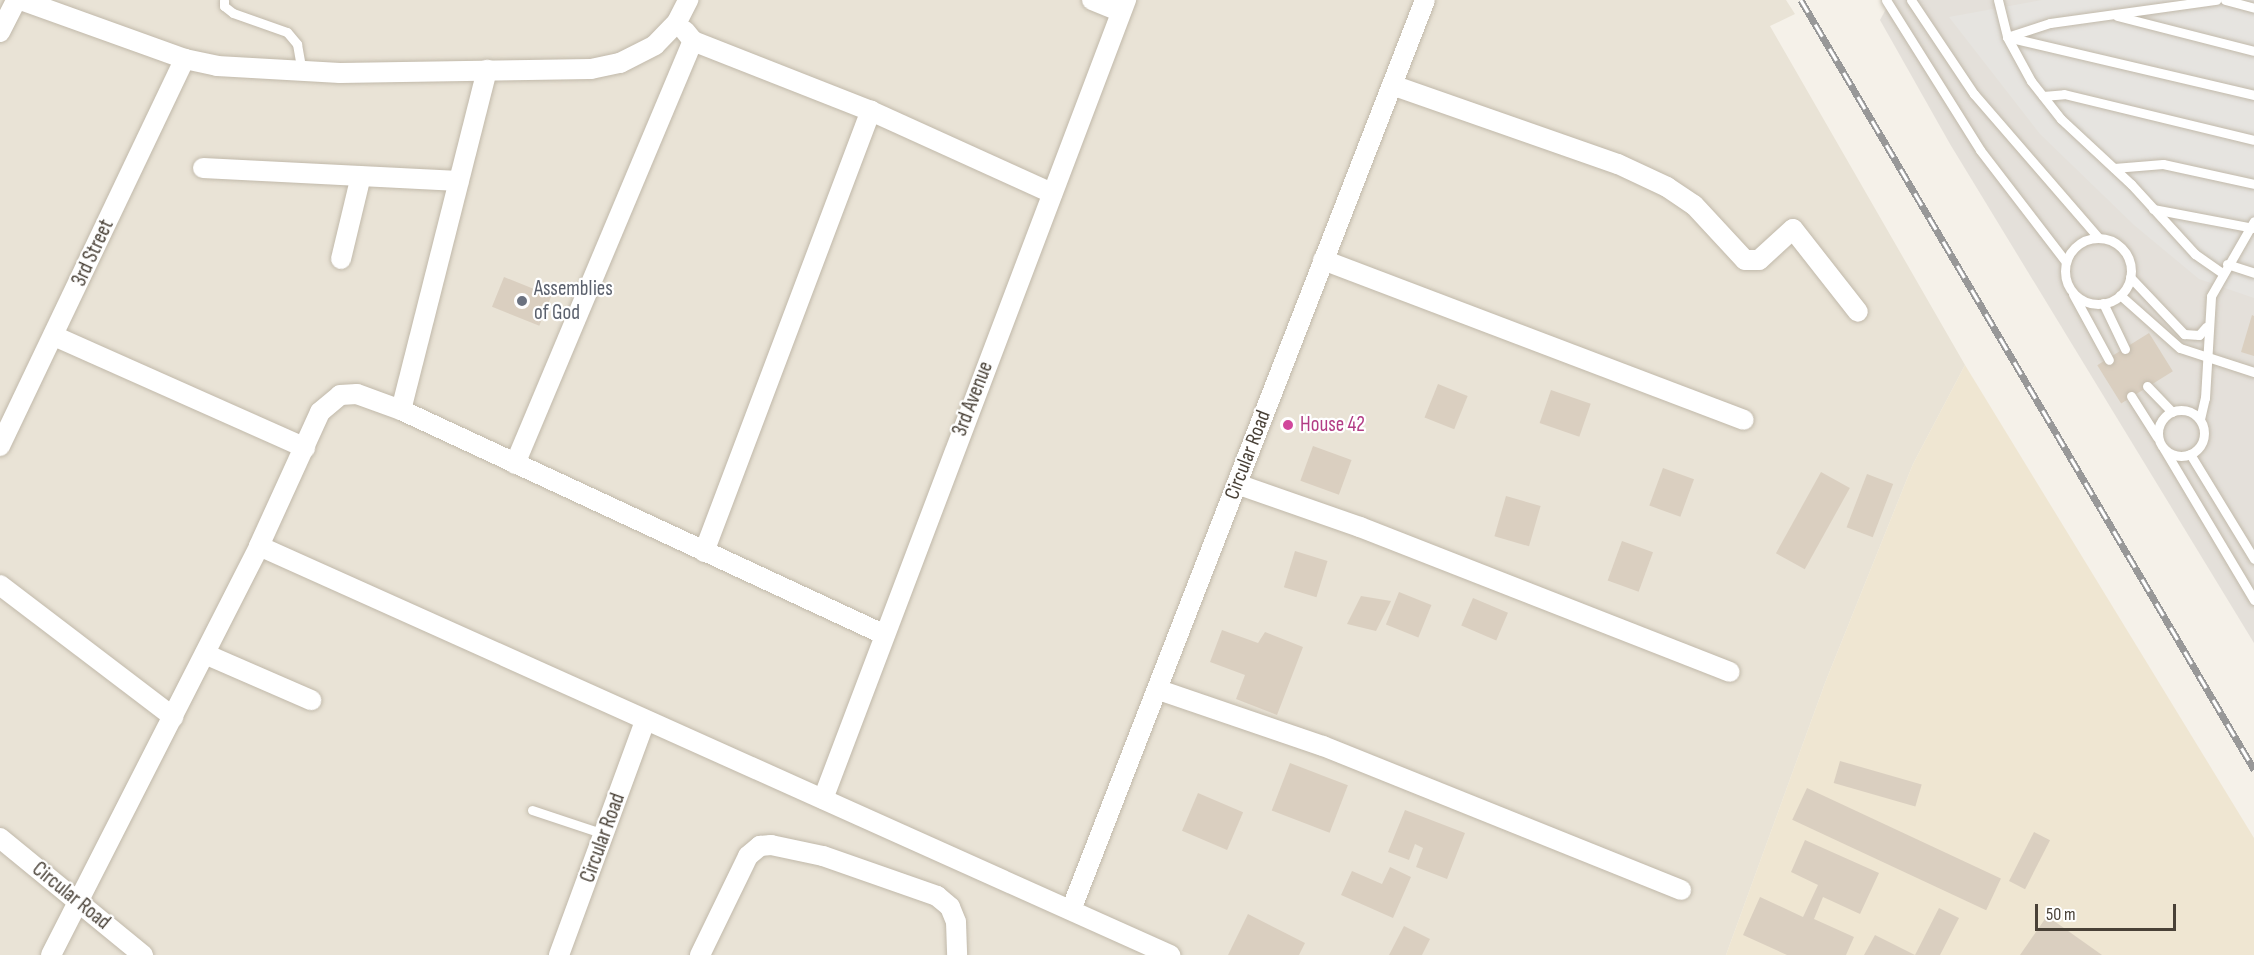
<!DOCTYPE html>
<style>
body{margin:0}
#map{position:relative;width:2254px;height:955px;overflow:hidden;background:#f5f1e9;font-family:"Sofia Sans Condensed",sans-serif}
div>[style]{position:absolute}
.residential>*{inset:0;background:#e9e3d6}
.industrial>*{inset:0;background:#e4e0da}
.education>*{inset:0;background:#efe6d2}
.parking>*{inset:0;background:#e6e4e0}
.building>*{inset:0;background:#dacfc0;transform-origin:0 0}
.roads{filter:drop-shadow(0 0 2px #c1b9aa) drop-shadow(0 0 2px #c1b9aa)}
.service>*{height:9px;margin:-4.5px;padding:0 4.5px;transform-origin:4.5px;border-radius:4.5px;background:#fff}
.service>.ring{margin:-4.5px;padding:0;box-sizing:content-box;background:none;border:9px solid #fff;border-radius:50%}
.minor>*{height:20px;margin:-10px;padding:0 10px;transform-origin:10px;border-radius:10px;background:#fff}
.rail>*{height:7px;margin-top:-3.5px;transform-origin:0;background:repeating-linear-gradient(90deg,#fff 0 14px,#989898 0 28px);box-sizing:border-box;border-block:2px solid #989898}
.dots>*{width:16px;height:16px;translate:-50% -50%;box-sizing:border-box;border:3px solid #fff;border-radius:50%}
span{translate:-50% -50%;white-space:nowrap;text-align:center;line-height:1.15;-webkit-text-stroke:4.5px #fff;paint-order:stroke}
.street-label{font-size:21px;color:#494137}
.worship-label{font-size:21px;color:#5b616d}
.left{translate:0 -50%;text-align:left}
.hotel-label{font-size:21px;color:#b23c85}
.scale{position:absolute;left:2035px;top:904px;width:141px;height:27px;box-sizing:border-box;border:3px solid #494137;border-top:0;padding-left:8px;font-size:18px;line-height:21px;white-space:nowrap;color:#494137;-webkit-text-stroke:4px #fff;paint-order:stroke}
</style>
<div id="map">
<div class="residential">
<div style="clip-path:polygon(0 0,1786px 0,1795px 14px,1770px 26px,1965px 365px,1913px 464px,1825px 683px,1726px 955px,0 955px)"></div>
</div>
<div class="industrial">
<div style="clip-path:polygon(1891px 0,2254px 0,2254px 643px,1950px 144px,1880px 20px)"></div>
</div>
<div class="education">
<div style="clip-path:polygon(1965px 365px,2254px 838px,2254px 955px,1726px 955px,1825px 683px,1913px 464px)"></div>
</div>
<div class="parking">
<div style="clip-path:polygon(2042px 0,2254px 0,2254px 298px,2199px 279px,2134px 225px,2040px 134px,1949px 17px)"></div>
</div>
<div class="building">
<div style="left:504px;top:277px;width:51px;height:32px;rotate:22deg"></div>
<div style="clip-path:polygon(2252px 315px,2254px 316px,2254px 356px,2241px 352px)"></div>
<div style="left:2149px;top:333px;width:45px;height:61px;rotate:58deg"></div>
<div style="left:1438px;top:384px;width:32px;height:36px;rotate:22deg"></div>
<div style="left:1551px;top:390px;width:42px;height:35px;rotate:19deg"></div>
<div style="left:1313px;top:446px;width:41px;height:37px;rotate:20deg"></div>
<div style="left:1663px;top:468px;width:33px;height:40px;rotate:20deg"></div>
<div style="left:1821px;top:472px;width:33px;height:93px;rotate:29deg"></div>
<div style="left:1867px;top:474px;width:28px;height:57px;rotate:21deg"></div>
<div style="left:1506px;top:496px;width:36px;height:42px;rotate:16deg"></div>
<div style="left:1622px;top:541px;width:33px;height:42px;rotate:20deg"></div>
<div style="left:1295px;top:551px;width:34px;height:38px;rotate:17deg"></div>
<div style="left:1399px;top:592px;width:35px;height:35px;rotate:22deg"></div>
<div style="clip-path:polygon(1361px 596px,1391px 601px,1376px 631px,1347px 624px)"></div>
<div style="left:1473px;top:598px;width:38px;height:30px;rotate:23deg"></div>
<div style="clip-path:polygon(1222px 630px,1258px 643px,1265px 632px,1303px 647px,1277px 715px,1236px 699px,1245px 675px,1210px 662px)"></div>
<div style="left:1840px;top:761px;width:85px;height:23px;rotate:16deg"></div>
<div style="left:1290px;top:763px;width:62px;height:51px;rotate:21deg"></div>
<div style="left:1807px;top:788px;width:214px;height:35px;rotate:25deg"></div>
<div style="left:1198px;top:793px;width:49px;height:41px;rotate:23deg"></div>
<div style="clip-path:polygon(1405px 810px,1465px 833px,1447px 879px,1416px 867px,1423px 848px,1415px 844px,1409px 860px,1388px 852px)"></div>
<div style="left:2034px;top:832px;width:18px;height:55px;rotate:27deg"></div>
<div style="clip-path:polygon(1805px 840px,1879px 873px,1860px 914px,1823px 897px,1814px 919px,1854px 937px,1846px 955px,1787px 955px,1743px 935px,1760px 897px,1803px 917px,1818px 885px,1791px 872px)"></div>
<div style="clip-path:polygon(1390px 867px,1411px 877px,1393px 918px,1341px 895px,1352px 871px,1382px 884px)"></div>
<div style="clip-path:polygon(1939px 908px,1959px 918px,1940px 955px,1915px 955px)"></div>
<div style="clip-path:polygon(1248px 914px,1305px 943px,1299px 955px,1228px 955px)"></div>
<div style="clip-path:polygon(2047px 916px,2102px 955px,2020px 955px)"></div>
<div style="clip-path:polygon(1404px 926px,1430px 939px,1422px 955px,1389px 955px)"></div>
<div style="clip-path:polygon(1875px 935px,1915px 955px,1864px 955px)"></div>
</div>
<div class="roads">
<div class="service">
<div style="left:224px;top:0;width:6px;rotate:90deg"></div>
<div style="left:224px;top:6px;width:11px;rotate:38deg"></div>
<div style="left:233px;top:13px;width:57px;rotate:19.4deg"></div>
<div style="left:287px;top:32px;width:16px;rotate:50deg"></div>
<div style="left:297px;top:44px;width:27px;rotate:80deg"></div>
<div style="left:1886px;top:0;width:177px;rotate:57.9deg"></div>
<div style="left:1980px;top:150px;width:141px;rotate:52.5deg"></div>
<div style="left:1911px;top:0;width:113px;rotate:56.2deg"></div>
<div style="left:1974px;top:94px;width:189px;rotate:49.1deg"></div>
<div style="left:1998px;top:0;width:38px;rotate:76deg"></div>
<div style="left:2007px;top:37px;width:50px;rotate:61.4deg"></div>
<div style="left:2031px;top:81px;width:48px;rotate:51.7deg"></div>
<div style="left:2061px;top:119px;width:96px;rotate:42.9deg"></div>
<div style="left:2131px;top:184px;width:95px;rotate:47.6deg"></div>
<div style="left:2195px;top:254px;width:33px;rotate:35deg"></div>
<div style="left:2225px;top:0;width:30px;rotate:15deg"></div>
<div style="left:2117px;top:16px;width:141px;rotate:14.3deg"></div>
<div style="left:2007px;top:37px;width:254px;rotate:13.2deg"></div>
<div style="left:2007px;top:37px;width:45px;rotate:-18deg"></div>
<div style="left:2050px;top:23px;width:168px;rotate:-7.9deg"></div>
<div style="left:2043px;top:96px;width:21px;rotate:-5deg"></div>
<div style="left:2064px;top:94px;width:195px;rotate:13.6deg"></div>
<div style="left:2114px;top:168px;width:49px;rotate:-4.7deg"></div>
<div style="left:2163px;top:164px;width:93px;rotate:12.4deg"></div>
<div style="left:2153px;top:209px;width:103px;rotate:10.7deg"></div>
<div class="ring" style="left:2065px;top:238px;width:57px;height:57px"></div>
<div style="left:2227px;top:264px;width:28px;rotate:18deg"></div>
<div style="left:2130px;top:277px;width:79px;rotate:46.5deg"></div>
<div style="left:2184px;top:334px;width:15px;rotate:4deg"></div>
<div style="left:2199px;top:335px;width:11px;rotate:-49deg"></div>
<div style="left:2073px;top:294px;width:75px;rotate:61.4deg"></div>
<div style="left:2120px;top:295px;width:80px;rotate:41.5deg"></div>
<div style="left:2180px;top:348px;width:78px;rotate:18deg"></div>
<div style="left:2103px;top:303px;width:51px;rotate:64.4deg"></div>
<div style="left:2147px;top:386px;width:36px;rotate:46deg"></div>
<div style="left:2131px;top:396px;width:49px;rotate:57.6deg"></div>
<div class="ring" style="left:2158px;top:410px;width:37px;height:37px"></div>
<div style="left:2200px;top:419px;width:22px;rotate:-77deg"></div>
<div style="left:2205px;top:398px;width:102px;rotate:-86.6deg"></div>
<div style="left:2211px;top:296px;width:86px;rotate:-60.2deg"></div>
<div style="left:2164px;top:449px;width:176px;rotate:59.2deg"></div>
<div style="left:2190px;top:454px;width:123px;rotate:58.6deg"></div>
<div style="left:532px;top:810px;width:76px;rotate:18.4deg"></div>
</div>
<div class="minor">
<div style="left:21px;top:0;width:174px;rotate:19.8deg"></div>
<div style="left:185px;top:59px;width:33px;rotate:12deg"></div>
<div style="left:217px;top:66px;width:123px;rotate:3.3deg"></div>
<div style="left:340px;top:73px;width:251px;rotate:-0.9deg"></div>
<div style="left:591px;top:69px;width:30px;rotate:-12deg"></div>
<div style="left:620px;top:63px;width:39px;rotate:-27deg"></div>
<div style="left:655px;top:45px;width:32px;rotate:-46deg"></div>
<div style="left:677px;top:22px;width:25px;rotate:-63deg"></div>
<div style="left:1092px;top:0;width:31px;rotate:22deg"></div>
<div style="left:685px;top:31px;width:13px;rotate:51deg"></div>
<div style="left:693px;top:41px;width:191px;rotate:21.5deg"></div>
<div style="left:871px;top:111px;width:199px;rotate:24.4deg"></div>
<div style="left:0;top:32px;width:36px;rotate:-63deg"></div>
<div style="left:1392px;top:85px;width:239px;rotate:19.3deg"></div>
<div style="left:1618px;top:164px;width:54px;rotate:25.1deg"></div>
<div style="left:1667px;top:187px;width:32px;rotate:34deg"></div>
<div style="left:1694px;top:205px;width:75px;rotate:47.2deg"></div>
<div style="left:1745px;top:260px;width:14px"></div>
<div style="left:1759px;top:260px;width:46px;rotate:-42.4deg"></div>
<div style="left:1793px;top:229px;width:105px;rotate:51.9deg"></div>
<div style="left:203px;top:168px;width:256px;rotate:2.9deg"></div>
<div style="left:341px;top:259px;width:85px;rotate:-76.5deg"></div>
<div style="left:1323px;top:260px;width:450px;rotate:20.8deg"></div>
<div style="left:54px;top:336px;width:275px;rotate:24deg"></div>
<div style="left:401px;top:410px;width:351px;rotate:-75.8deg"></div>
<div style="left:0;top:446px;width:429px;rotate:-64.5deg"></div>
<div style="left:515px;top:464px;width:459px;rotate:-67.2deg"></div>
<div style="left:1237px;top:484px;width:130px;rotate:19.3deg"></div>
<div style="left:1360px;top:527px;width:397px;rotate:21.4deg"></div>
<div style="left:259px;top:546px;width:999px;rotate:24.18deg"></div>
<div style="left:704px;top:552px;width:472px;rotate:-69.3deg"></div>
<div style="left:0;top:585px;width:218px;rotate:37.3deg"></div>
<div style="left:205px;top:654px;width:116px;rotate:23.5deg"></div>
<div style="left:1159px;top:690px;width:173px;rotate:18.9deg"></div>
<div style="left:1323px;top:746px;width:386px;rotate:21.9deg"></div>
<div style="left:823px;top:799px;width:855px;rotate:-69.23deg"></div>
<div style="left:0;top:838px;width:185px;rotate:39.3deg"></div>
<div style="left:1071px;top:910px;width:976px;rotate:-68.74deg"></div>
<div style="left:51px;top:955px;width:459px;rotate:-63deg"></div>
<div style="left:259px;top:546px;width:147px;rotate:-65.5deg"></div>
<div style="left:320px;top:412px;width:26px;rotate:-40deg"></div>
<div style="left:340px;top:395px;width:17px;rotate:-3deg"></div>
<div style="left:357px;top:394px;width:47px;rotate:20deg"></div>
<div style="left:401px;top:410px;width:532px;rotate:24.93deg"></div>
<div style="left:559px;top:955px;width:249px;rotate:-69.8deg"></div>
<div style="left:700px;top:955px;width:110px;rotate:-64.1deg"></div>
<div style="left:748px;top:856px;width:16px;rotate:-40deg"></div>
<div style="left:760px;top:846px;width:11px;rotate:-5deg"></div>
<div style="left:771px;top:845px;width:53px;rotate:11.9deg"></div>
<div style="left:823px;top:856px;width:121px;rotate:19.3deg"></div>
<div style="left:937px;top:896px;width:17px;rotate:40deg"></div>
<div style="left:950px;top:907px;width:16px;rotate:68deg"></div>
<div style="left:956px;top:922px;width:33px;rotate:88deg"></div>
</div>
</div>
<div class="rail">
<div style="left:1801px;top:0;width:893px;rotate:59.5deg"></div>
</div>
<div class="dots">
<div style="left:522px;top:301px;background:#6b7280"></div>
<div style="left:1288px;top:425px;background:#d1479c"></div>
</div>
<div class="street-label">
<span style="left:93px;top:253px;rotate:-65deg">3rd Street</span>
<span style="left:973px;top:399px;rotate:-69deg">3rd Avenue</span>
<span style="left:1248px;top:455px;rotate:-69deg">Circular Road</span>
<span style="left:603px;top:838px;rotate:-70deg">Circular Road</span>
<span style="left:71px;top:896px;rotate:39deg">Circular Road</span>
</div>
<div class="worship-label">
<span class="left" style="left:534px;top:301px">Assemblies<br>of God</span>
</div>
<div class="hotel-label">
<span class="left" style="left:1300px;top:425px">House 42</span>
</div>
<div class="scale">50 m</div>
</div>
